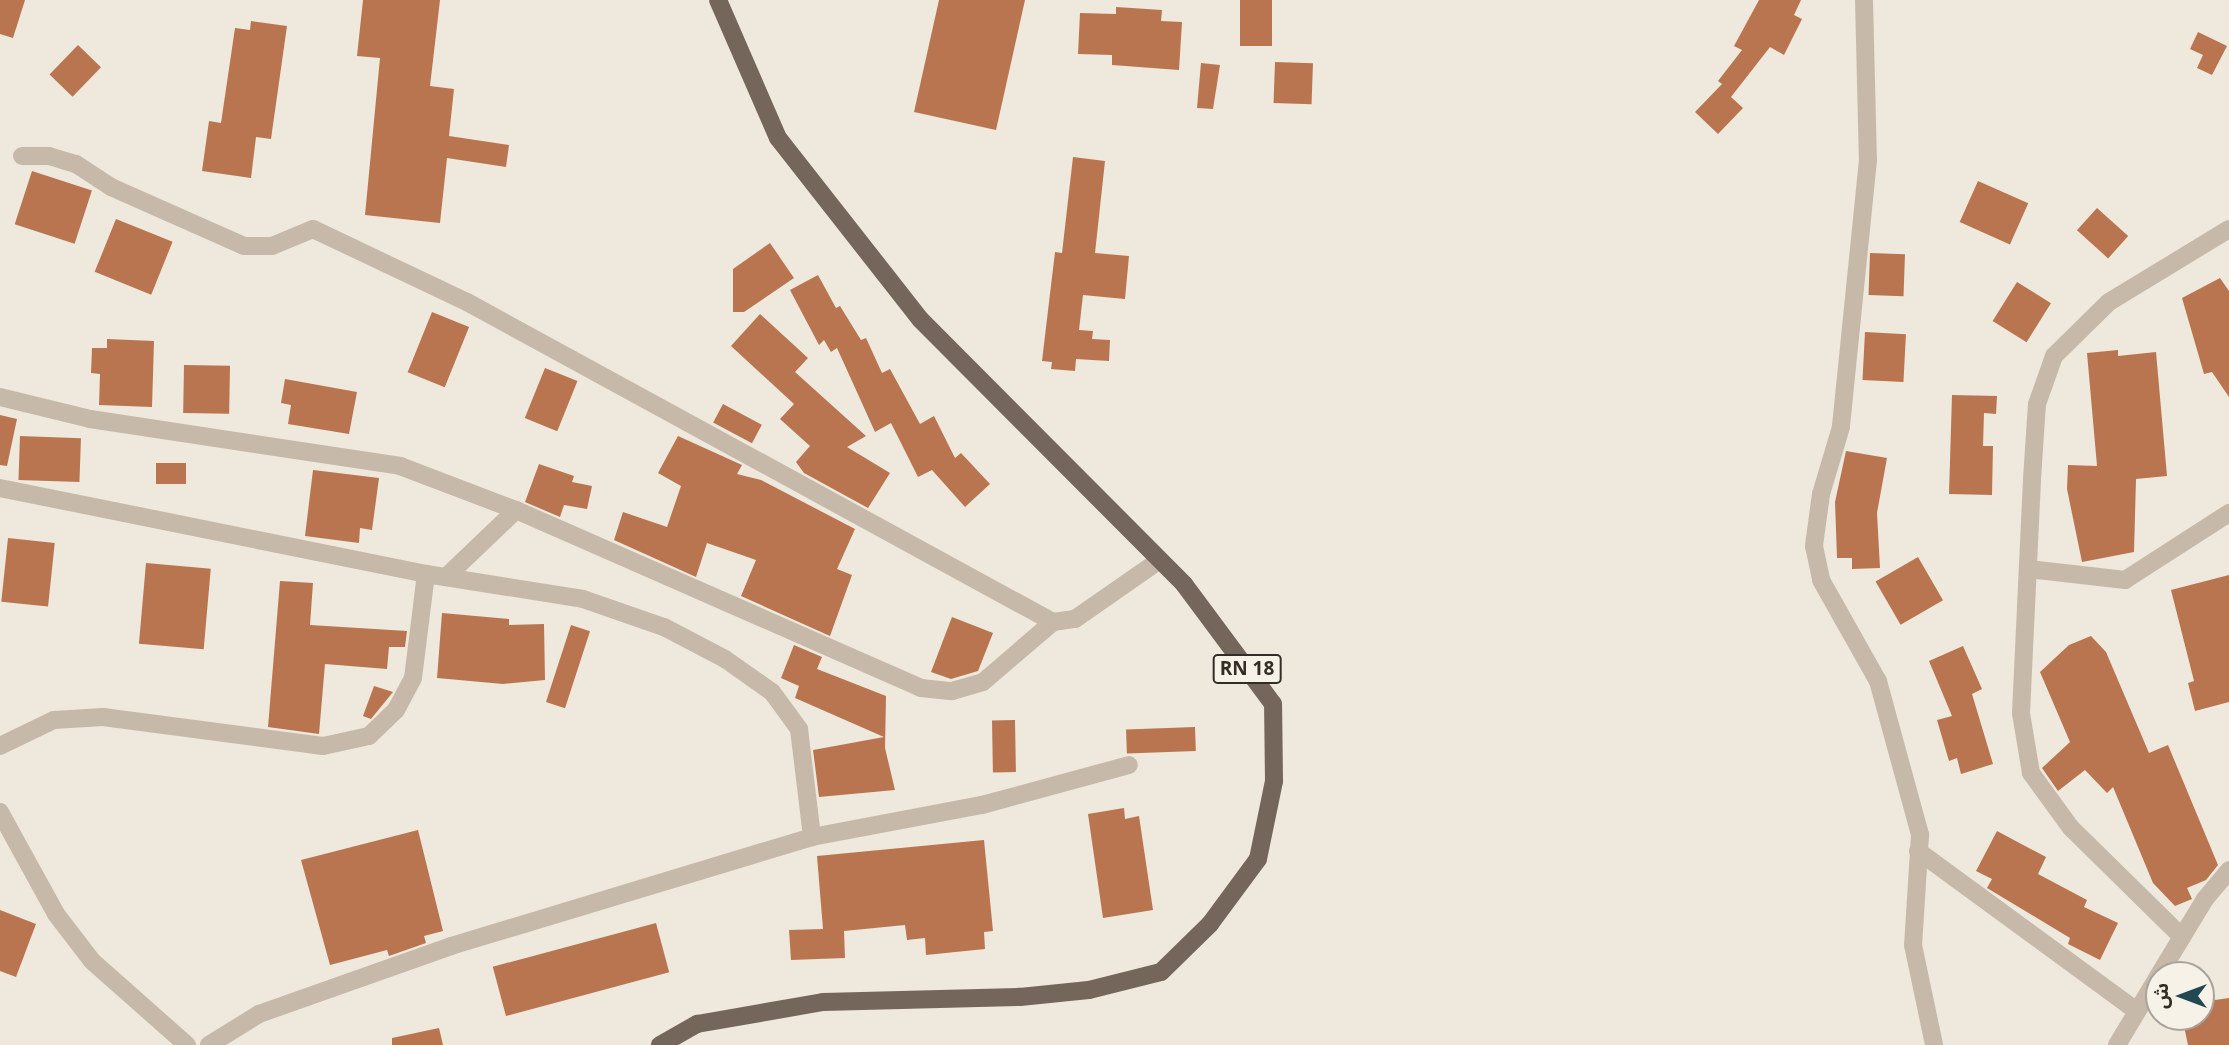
<!DOCTYPE html>
<meta charset="utf-8">
<style>
body{margin:0}
#map{position:relative;width:2229px;height:1045px;overflow:hidden;background:#efe8dc;font-family:"Open Sans","Noto Sans Arabic",sans-serif}
div>[style]{position:absolute}
.building>*{inset:0;background:#b97550;transform-origin:0 0}
.minor>*{height:18px;margin:-9px;padding:0 9px;transform-origin:9px;border-radius:9px;background:#c6b9a9}
.major>*{height:18px;margin:-9px;padding:0 9px;transform-origin:9px;border-radius:9px;background:#74665b}
span{translate:-50% -50%;white-space:nowrap;text-align:center;line-height:1.15;-webkit-text-stroke:6px #f7f2e7;paint-order:stroke}
.shield-label span{padding:2px 5px;background:#f7f2e7;border:2px solid;border-radius:5px;-webkit-text-stroke-width:0}
.shield-label{font-size:19px;color:#332d28;font-weight:700}
.north{position:absolute;left:2145px;top:961px;width:70px;height:70px;box-sizing:border-box;background:#f7f2e7;border:2px solid #a9a39b;border-radius:50%;rotate:270deg;font-size:19px;font-weight:700;line-height:28px;text-align:center;color:#332d28}
.north::after{content:'';display:block;margin:auto;width:24px;height:32px;background:#224850;clip-path:polygon(50% 0,100% 100%,50% 72%,0 100%)}
</style>
<div id="map">
<div class="building">
<div style="clip-path:polygon(0 0,25px 0,13px 38px,0 34px)"></div>
<div style="clip-path:polygon(363px 0,440px 0,430px 86px,454px 89px,449px 136px,509px 145px,506px 167px,447px 158px,440px 223px,365px 215px,380px 58px,357px 56px)"></div>
<div style="clip-path:polygon(939px 0,1025px 0,996px 130px,914px 112px)"></div>
<div style="left:1240px;top:0;width:32px;height:46px"></div>
<div style="clip-path:polygon(1759px 0,1801px 0,1794px 15px,1802px 19px,1784px 55px,1770px 47px,1731px 97px,1743px 108px,1718px 134px,1695px 112px,1722px 84px,1718px 81px,1742px 50px,1734px 46px)"></div>
<div style="clip-path:polygon(1116px 7px,1162px 10px,1161px 21px,1182px 22px,1179px 70px,1112px 65px,1112px 55px,1078px 54px,1080px 13px,1116px 14px)"></div>
<div style="clip-path:polygon(251px 21px,287px 26px,271px 139px,256px 137px,251px 178px,202px 171px,209px 121px,221px 123px,235px 28px,250px 30px)"></div>
<div style="clip-path:polygon(2198px 32px,2227px 46px,2212px 75px,2197px 68px,2203px 55px,2190px 49px)"></div>
<div style="left:78px;top:45px;width:32px;height:41px;rotate:44deg"></div>
<div style="left:1275px;top:62px;width:38px;height:41px;rotate:2deg"></div>
<div style="clip-path:polygon(1201px 63px,1220px 65px,1213px 109px,1197px 108px)"></div>
<div style="clip-path:polygon(1073px 157px,1105px 161px,1095px 253px,1129px 256px,1125px 299px,1083px 295px,1079px 330px,1093px 331px,1092px 339px,1110px 340px,1109px 361px,1076px 359px,1075px 371px,1051px 369px,1052px 362px,1042px 361px,1055px 252px,1062px 253px)"></div>
<div style="left:32px;top:171px;width:63px;height:56px;rotate:18deg"></div>
<div style="left:1978px;top:181px;width:55px;height:45px;rotate:24deg"></div>
<div style="left:2097px;top:208px;width:42px;height:30px;rotate:42deg"></div>
<div style="left:116px;top:219px;width:61px;height:57px;rotate:22deg"></div>
<div style="clip-path:polygon(770px 243px,794px 278px,744px 312px,733px 312px,733px 269px)"></div>
<div style="left:1870px;top:253px;width:35px;height:42px;rotate:2deg"></div>
<div style="clip-path:polygon(818px 275px,836px 308px,840px 306px,861px 340px,866px 338px,882px 373px,890px 369px,920px 424px,934px 416px,955px 458px,961px 453px,990px 484px,965px 507px,932px 470px,918px 477px,891px 423px,875px 432px,837px 348px,831px 352px,824px 340px,819px 345px,790px 290px)"></div>
<div style="clip-path:polygon(2220px 278px,2229px 291px,2229px 397px,2212px 372px,2204px 374px,2182px 298px)"></div>
<div style="left:2017px;top:282px;width:40px;height:46px;rotate:32deg"></div>
<div style="left:432px;top:312px;width:40px;height:65px;rotate:22deg"></div>
<div style="clip-path:polygon(760px 314px,808px 358px,795px 372px,866px 436px,847px 447px,890px 473px,868px 508px,804px 473px,796px 462px,810px 446px,780px 419px,794px 404px,731px 346px)"></div>
<div style="left:1865px;top:332px;width:41px;height:48px;rotate:3deg"></div>
<div style="clip-path:polygon(107px 339px,154px 341px,152px 407px,99px 405px,100px 374px,91px 373px,92px 348px,107px 348px)"></div>
<div style="clip-path:polygon(2118px 350px,2118px 356px,2156px 352px,2167px 476px,2136px 479px,2134px 552px,2082px 562px,2067px 489px,2068px 465px,2097px 466px,2087px 353px)"></div>
<div style="left:184px;top:365px;width:46px;height:48px;rotate:1deg"></div>
<div style="left:545px;top:368px;width:35px;height:54px;rotate:22deg"></div>
<div style="clip-path:polygon(285px 379px,357px 392px,349px 434px,288px 424px,291px 405px,281px 403px)"></div>
<div style="clip-path:polygon(1952px 395px,1997px 396px,1996px 414px,1984px 413px,1983px 446px,1993px 446px,1992px 495px,1949px 494px)"></div>
<div style="left:723px;top:404px;width:44px;height:21px;rotate:28deg"></div>
<div style="clip-path:polygon(0 415px,17px 419px,7px 466px,0 465px)"></div>
<div style="left:20px;top:436px;width:61px;height:44px;rotate:2deg"></div>
<div style="clip-path:polygon(678px 436px,742px 465px,737px 474px,761px 480px,855px 529px,837px 569px,852px 575px,830px 636px,741px 596px,756px 560px,707px 543px,696px 577px,614px 540px,623px 512px,667px 527px,681px 486px,658px 473px)"></div>
<div style="clip-path:polygon(1846px 451px,1887px 458px,1877px 513px,1880px 568px,1852px 569px,1852px 558px,1837px 558px,1835px 502px)"></div>
<div style="left:156px;top:463px;width:30px;height:21px"></div>
<div style="clip-path:polygon(539px 464px,574px 476px,572px 482px,592px 486px,587px 509px,564px 505px,560px 517px,525px 502px)"></div>
<div style="clip-path:polygon(313px 470px,379px 478px,372px 530px,360px 528px,359px 543px,305px 536px)"></div>
<div style="left:8px;top:538px;width:47px;height:64px;rotate:6deg"></div>
<div style="left:1918px;top:557px;width:50px;height:49px;rotate:60deg"></div>
<div style="left:146px;top:563px;width:65px;height:81px;rotate:5deg"></div>
<div style="clip-path:polygon(2229px 575px,2229px 702px,2195px 711px,2188px 683px,2194px 681px,2171px 590px)"></div>
<div style="clip-path:polygon(280px 581px,313px 583px,310px 625px,407px 631px,405px 647px,389px 647px,387px 669px,325px 664px,319px 734px,268px 727px)"></div>
<div style="clip-path:polygon(442px 613px,509px 619px,509px 625px,544px 624px,545px 680px,503px 684px,437px 678px)"></div>
<div style="clip-path:polygon(952px 617px,993px 633px,978px 671px,951px 679px,931px 672px)"></div>
<div style="left:571px;top:625px;width:20px;height:81px;rotate:18deg"></div>
<div style="clip-path:polygon(2091px 636px,2106px 652px,2149px 753px,2168px 745px,2218px 865px,2206px 880px,2187px 888px,2192px 899px,2175px 906px,2153px 883px,2113px 787px,2107px 793px,2085px 770px,2058px 791px,2042px 768px,2070px 742px,2040px 672px,2069px 645px)"></div>
<div style="clip-path:polygon(794px 645px,822px 657px,817px 669px,886px 696px,885px 748px,895px 790px,819px 797px,813px 750px,884px 737px,795px 698px,799px 686px,781px 678px)"></div>
<div style="clip-path:polygon(1963px 646px,1982px 689px,1972px 694px,1993px 764px,1961px 774px,1957px 758px,1949px 761px,1937px 720px,1952px 716px,1929px 661px)"></div>
<div style="clip-path:polygon(374px 686px,393px 692px,371px 719px,363px 716px)"></div>
<div style="left:1015px;top:720px;width:52px;height:23px;rotate:89deg"></div>
<div style="left:1195px;top:727px;width:24px;height:69px;rotate:88deg"></div>
<div style="clip-path:polygon(1124px 808px,1125px 819px,1139px 816px,1153px 910px,1103px 918px,1088px 814px)"></div>
<div style="clip-path:polygon(418px 830px,443px 931px,424px 936px,426px 943px,389px 956px,387px 950px,330px 965px,301px 860px)"></div>
<div style="clip-path:polygon(1997px 831px,2046px 857px,2038px 874px,2087px 900px,2084px 907px,2118px 923px,2100px 960px,2068px 944px,2070px 938px,1987px 888px,1992px 879px,1976px 871px)"></div>
<div style="clip-path:polygon(984px 840px,993px 931px,984px 932px,985px 949px,926px 955px,925px 938px,907px 940px,905px 925px,844px 931px,845px 958px,791px 960px,789px 930px,823px 929px,817px 856px)"></div>
<div style="clip-path:polygon(0 910px,36px 924px,16px 977px,0 971px)"></div>
<div style="left:656px;top:923px;width:51px;height:169px;rotate:75deg"></div>
<div style="clip-path:polygon(2201px 988px,2215px 1000px,2229px 998px,2229px 1045px,2188px 1045px,2182px 1017px,2201px 1017px)"></div>
<div style="clip-path:polygon(439px 1028px,443px 1045px,392px 1045px,392px 1038px)"></div>
</div>
<div class="minor">
<div style="left:1864px;top:0;width:160px;rotate:88.6deg"></div>
<div style="left:1868px;top:160px;width:268px;rotate:95.8deg"></div>
<div style="left:1841px;top:427px;width:70px;rotate:106.6deg"></div>
<div style="left:1821px;top:494px;width:52px;rotate:97.7deg"></div>
<div style="left:1814px;top:546px;width:35px;rotate:78deg"></div>
<div style="left:1821px;top:580px;width:116px;rotate:60.6deg"></div>
<div style="left:1878px;top:681px;width:160px;rotate:74.7deg"></div>
<div style="left:1920px;top:835px;width:110px;rotate:93.6deg"></div>
<div style="left:1913px;top:945px;width:102px;rotate:78.1deg"></div>
<div style="left:22px;top:156px;width:27px"></div>
<div style="left:49px;top:156px;width:28px;rotate:17deg"></div>
<div style="left:76px;top:164px;width:42px;rotate:33.3deg"></div>
<div style="left:111px;top:187px;width:145px;rotate:23.9deg"></div>
<div style="left:244px;top:246px;width:28px"></div>
<div style="left:272px;top:246px;width:44px;rotate:-22.5deg"></div>
<div style="left:313px;top:229px;width:170px;rotate:25.4deg"></div>
<div style="left:467px;top:302px;width:668px;rotate:28.64deg"></div>
<div style="left:1053px;top:622px;width:22px;rotate:-8deg"></div>
<div style="left:1075px;top:619px;width:103px;rotate:-34.8deg"></div>
<div style="left:0;top:397px;width:93px;rotate:13.7deg"></div>
<div style="left:90px;top:419px;width:314px;rotate:8.6deg"></div>
<div style="left:400px;top:466px;width:124px;rotate:20.8deg"></div>
<div style="left:516px;top:510px;width:442px;rotate:23.7deg"></div>
<div style="left:921px;top:688px;width:31px;rotate:6deg"></div>
<div style="left:952px;top:691px;width:32px;rotate:-16deg"></div>
<div style="left:983px;top:682px;width:92px;rotate:-40.6deg"></div>
<div style="left:0;top:488px;width:435px;rotate:11.4deg"></div>
<div style="left:426px;top:574px;width:159px;rotate:9deg"></div>
<div style="left:583px;top:599px;width:86px;rotate:19.1deg"></div>
<div style="left:664px;top:627px;width:69px;rotate:27.7deg"></div>
<div style="left:725px;top:659px;width:57px;rotate:35.1deg"></div>
<div style="left:772px;top:692px;width:46px;rotate:53.9deg"></div>
<div style="left:799px;top:729px;width:109px;rotate:83.1deg"></div>
<div style="left:2029px;top:569px;width:97px;rotate:6.5deg"></div>
<div style="left:2125px;top:580px;width:124px;rotate:-32.8deg"></div>
<div style="left:446px;top:577px;width:97px;rotate:-43.7deg"></div>
<div style="left:0;top:746px;width:60px;rotate:-25.7deg"></div>
<div style="left:54px;top:720px;width:49px;rotate:-3.5deg"></div>
<div style="left:103px;top:717px;width:222px;rotate:7.5deg"></div>
<div style="left:323px;top:746px;width:47px;rotate:-12.3deg"></div>
<div style="left:369px;top:736px;width:37px;rotate:-44deg"></div>
<div style="left:396px;top:710px;width:36px;rotate:-62deg"></div>
<div style="left:413px;top:678px;width:105px;rotate:-82.9deg"></div>
<div style="left:0;top:812px;width:116px;rotate:61.2deg"></div>
<div style="left:56px;top:914px;width:59px;rotate:52.5deg"></div>
<div style="left:92px;top:961px;width:127px;rotate:41.5deg"></div>
<div style="left:1918px;top:851px;width:271px;rotate:36.2deg"></div>
<div style="left:2182px;top:937px;width:156px;rotate:-135.5deg"></div>
<div style="left:2071px;top:828px;width:68px;rotate:-126deg"></div>
<div style="left:2031px;top:773px;width:61px;rotate:-99.5deg"></div>
<div style="left:2021px;top:713px;width:234px;rotate:-87.3deg"></div>
<div style="left:2032px;top:479px;width:75px;rotate:-86.2deg"></div>
<div style="left:2037px;top:404px;width:51px;rotate:-70.5deg"></div>
<div style="left:2054px;top:356px;width:77px;rotate:-44.5deg"></div>
<div style="left:2109px;top:302px;width:140px;rotate:-31.3deg"></div>
<div style="left:2159px;top:975px;width:89px;rotate:-58.8deg"></div>
<div style="left:2205px;top:899px;width:38px;rotate:-50deg"></div>
<div style="left:209px;top:1045px;width:59px;rotate:-31.8deg"></div>
<div style="left:259px;top:1014px;width:204px;rotate:-19.5deg"></div>
<div style="left:451px;top:946px;width:377px;rotate:-16.8deg"></div>
<div style="left:812px;top:837px;width:173px;rotate:-10.7deg"></div>
<div style="left:982px;top:805px;width:152px;rotate:-15.2deg"></div>
<div style="left:2117px;top:1045px;width:82px;rotate:-59deg"></div>
</div>
<div class="major">
<div style="left:660px;top:1045px;width:43px;rotate:-29.6deg"></div>
<div style="left:697px;top:1024px;width:128px;rotate:-9.9deg"></div>
<div style="left:823px;top:1002px;width:197px;rotate:-1.5deg"></div>
<div style="left:1020px;top:997px;width:69px;rotate:-5.8deg"></div>
<div style="left:1089px;top:990px;width:74px;rotate:-14deg"></div>
<div style="left:1161px;top:972px;width:69px;rotate:-44.4deg"></div>
<div style="left:1210px;top:924px;width:81px;rotate:-53.6deg"></div>
<div style="left:1258px;top:859px;width:80px;rotate:-78.4deg"></div>
<div style="left:1274px;top:781px;width:77px;rotate:-90.7deg"></div>
<div style="left:1273px;top:704px;width:149px;rotate:-126.6deg"></div>
<div style="left:1184px;top:584px;width:374px;rotate:-134.9deg"></div>
<div style="left:920px;top:319px;width:230px;rotate:-128.1deg"></div>
<div style="left:778px;top:138px;width:150px;rotate:-113.5deg"></div>
</div>
<div class="shield-label">
<span style="left:1247px;top:669px">RN 18</span>
</div>
<div class="north">ش</div>
</div>
